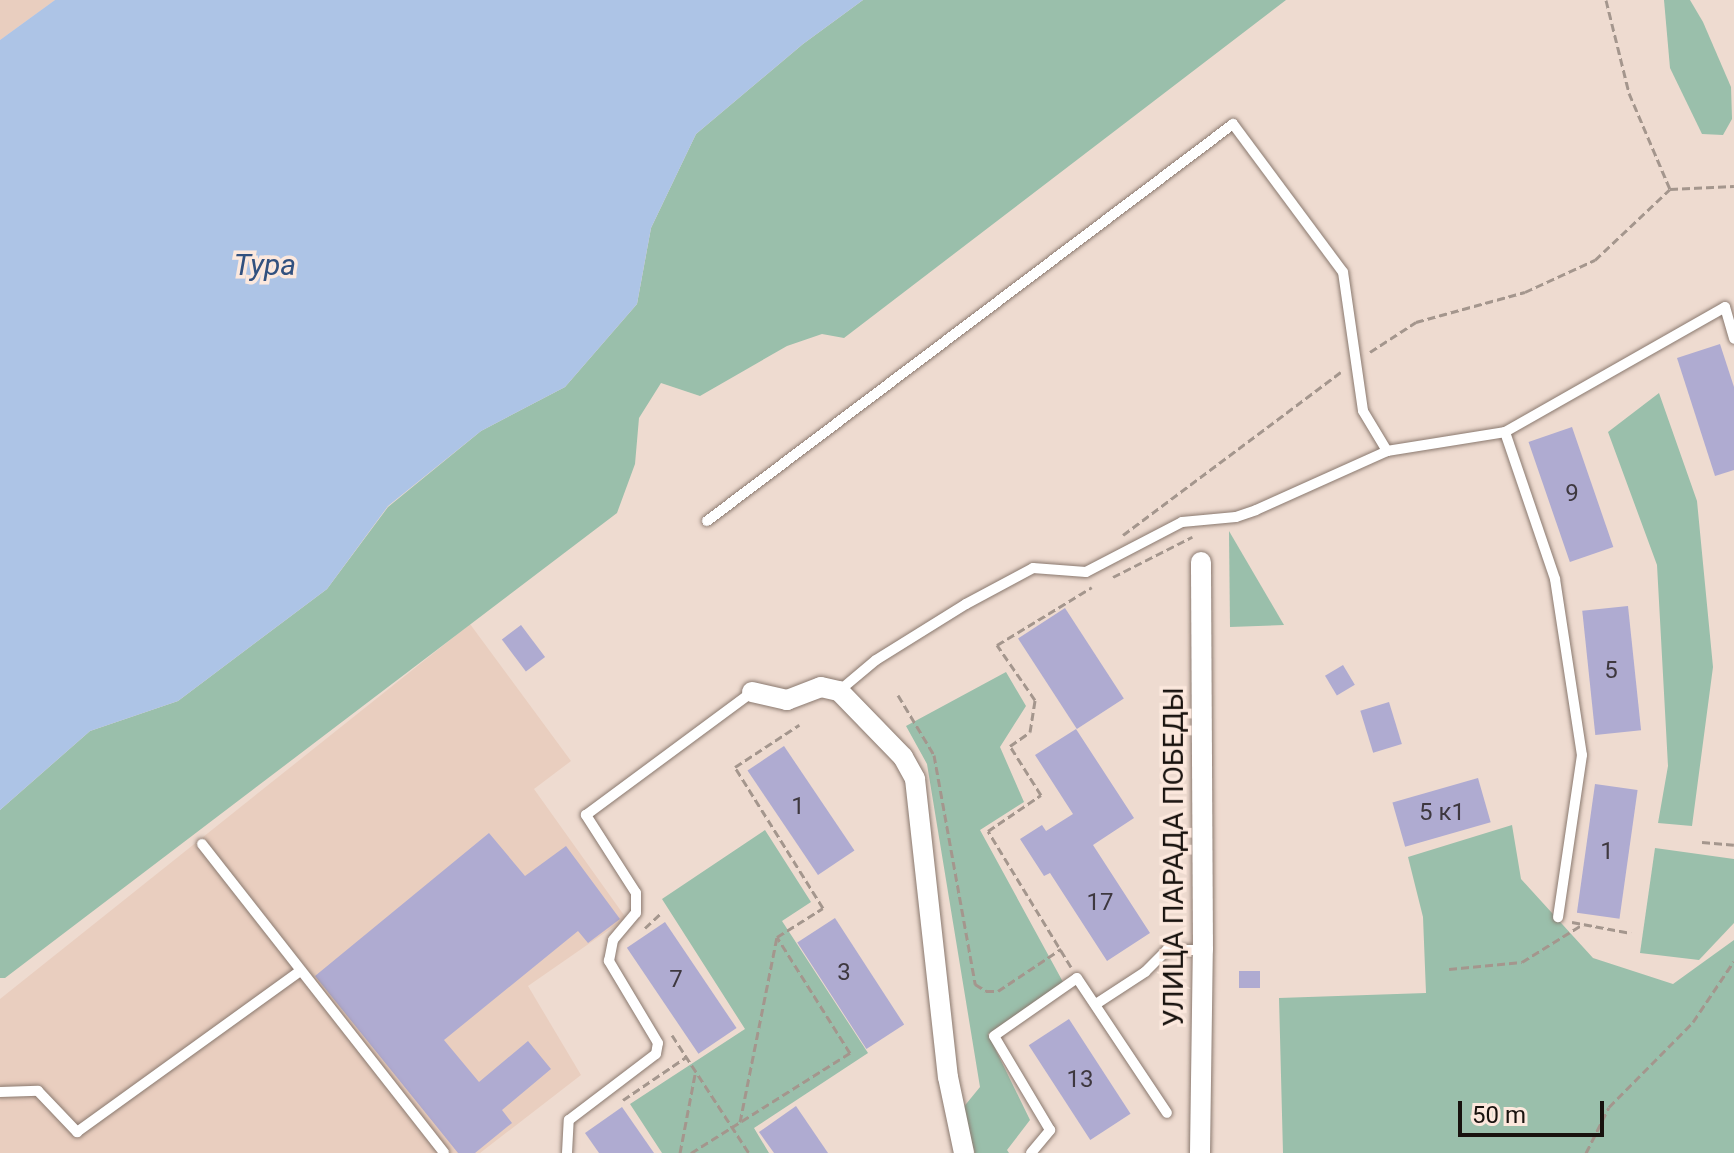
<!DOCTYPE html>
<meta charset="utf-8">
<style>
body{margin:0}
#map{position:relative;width:1734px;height:1153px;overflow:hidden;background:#eedbd0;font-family:Roboto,sans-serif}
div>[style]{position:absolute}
.built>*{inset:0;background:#e9cebf}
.green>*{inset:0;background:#9abfab}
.water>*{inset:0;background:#adc4e6}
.building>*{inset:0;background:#afabd1;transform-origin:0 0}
.path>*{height:3px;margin-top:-1.5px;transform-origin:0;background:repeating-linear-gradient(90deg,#a4968d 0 8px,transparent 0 12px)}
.roads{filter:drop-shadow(0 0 2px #8a796f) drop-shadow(0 0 2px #8a796f)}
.lane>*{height:10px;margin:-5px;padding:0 5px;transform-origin:5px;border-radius:5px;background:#fff}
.street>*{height:20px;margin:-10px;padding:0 10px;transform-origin:10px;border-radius:10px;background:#fff}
span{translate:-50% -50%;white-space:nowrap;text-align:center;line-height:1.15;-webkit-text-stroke:7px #fce8dd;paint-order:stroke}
.number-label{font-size:24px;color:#3e383f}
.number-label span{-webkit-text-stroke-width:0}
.street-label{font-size:28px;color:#18120e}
.water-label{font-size:30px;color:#32517f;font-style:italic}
.scale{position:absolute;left:1458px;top:1101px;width:146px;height:36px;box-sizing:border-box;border:4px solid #18120e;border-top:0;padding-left:10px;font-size:24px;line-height:28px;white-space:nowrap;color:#18120e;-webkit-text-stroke:6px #fce8dd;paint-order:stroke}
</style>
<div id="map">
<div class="built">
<div style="clip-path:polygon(0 0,55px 0,0 40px)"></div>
<div style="clip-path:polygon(470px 624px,571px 761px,534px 789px,626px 918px,528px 986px,581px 1075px,480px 1153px,0 1153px,0 999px)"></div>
</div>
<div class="green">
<div style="clip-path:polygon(863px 0,1286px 0,844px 338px,822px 334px,787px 346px,700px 396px,661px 383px,639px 418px,635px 464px,617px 513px,5px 978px,0 978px,0 810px,90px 731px,178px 701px,327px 589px,388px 507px,481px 431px,565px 387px,637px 304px,651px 228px,696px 134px,803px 44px)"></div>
<div style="clip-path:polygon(1664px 0,1690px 0,1703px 22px,1731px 87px,1732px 119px,1723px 135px,1702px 134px,1670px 68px)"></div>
<div style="clip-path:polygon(1659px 393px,1697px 501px,1713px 667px,1692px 826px,1658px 823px,1668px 766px,1657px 565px,1608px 432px)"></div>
<div style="clip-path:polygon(1229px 531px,1284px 625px,1230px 627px)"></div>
<div style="clip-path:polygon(1006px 672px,1026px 706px,1000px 747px,1024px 802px,980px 830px,1063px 982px,988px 1034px,1030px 1120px,1007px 1150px,1009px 1153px,975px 1153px,962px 1109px,980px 1087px,927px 764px,906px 726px)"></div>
<div style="clip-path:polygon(1512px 825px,1521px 879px,1593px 958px,1673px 984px,1734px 940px,1734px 1153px,1283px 1153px,1279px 998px,1426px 993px,1423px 917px,1408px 857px)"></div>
<div style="clip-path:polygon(765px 830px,811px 902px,782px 921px,868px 1053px,754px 1128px,769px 1153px,662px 1153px,630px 1104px,745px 1029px,662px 899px)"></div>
<div style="clip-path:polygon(1655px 848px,1734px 859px,1734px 923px,1699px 960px,1640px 953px)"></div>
</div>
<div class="water">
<div style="clip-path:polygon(55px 0,863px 0,803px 44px,696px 134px,651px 228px,637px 304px,565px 387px,481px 431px,388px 506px,327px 589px,178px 701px,90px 731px,0 810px,0 40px)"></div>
</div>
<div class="building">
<div style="clip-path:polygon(1720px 344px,1734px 387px,1734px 470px,1715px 476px,1677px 358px)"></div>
<div style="left:1572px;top:427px;width:127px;height:46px;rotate:71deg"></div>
<div style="left:1628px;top:606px;width:125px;height:46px;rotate:84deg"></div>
<div style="left:1065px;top:608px;width:108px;height:56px;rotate:57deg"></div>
<div style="left:521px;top:625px;width:40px;height:24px;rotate:53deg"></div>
<div style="left:1343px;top:665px;width:23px;height:21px;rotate:59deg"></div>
<div style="left:1389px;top:702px;width:44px;height:30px;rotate:73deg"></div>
<div style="clip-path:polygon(1076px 729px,1134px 818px,1093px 845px,1150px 933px,1107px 961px,1050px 873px,1044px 876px,1020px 839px,1042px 825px,1046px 831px,1073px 814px,1035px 755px)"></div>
<div style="left:784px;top:746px;width:126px;height:44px;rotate:56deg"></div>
<div style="left:1478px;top:778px;width:46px;height:89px;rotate:74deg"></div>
<div style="left:1595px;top:784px;width:43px;height:130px;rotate:8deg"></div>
<div style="clip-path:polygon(489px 833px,525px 876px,566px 846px,620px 919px,588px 943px,578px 931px,444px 1040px,479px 1082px,528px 1041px,551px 1069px,502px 1110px,512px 1123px,475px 1153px,458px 1153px,315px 976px)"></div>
<div style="left:835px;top:918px;width:127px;height:45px;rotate:57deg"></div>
<div style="left:665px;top:922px;width:128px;height:46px;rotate:56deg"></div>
<div style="left:1239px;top:971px;width:21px;height:17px"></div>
<div style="left:1069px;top:1019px;width:113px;height:48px;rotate:57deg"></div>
<div style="clip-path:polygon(796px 1106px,828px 1153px,774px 1153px,759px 1132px)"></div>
<div style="clip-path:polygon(622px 1107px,654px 1153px,599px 1153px,585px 1133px)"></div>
</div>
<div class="path">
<div style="left:1606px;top:0;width:96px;rotate:76.1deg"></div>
<div style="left:1629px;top:93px;width:104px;rotate:66.9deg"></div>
<div style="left:1370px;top:352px;width:55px;rotate:-33.1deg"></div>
<div style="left:1416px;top:322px;width:113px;rotate:-15.4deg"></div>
<div style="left:1525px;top:292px;width:77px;rotate:-24.6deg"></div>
<div style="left:1595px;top:260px;width:103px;rotate:-43.4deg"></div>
<div style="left:1670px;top:189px;width:64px;rotate:-2.7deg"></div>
<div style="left:1123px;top:535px;width:272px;rotate:-36.8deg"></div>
<div style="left:1113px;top:577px;width:89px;rotate:-26.9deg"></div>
<div style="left:898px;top:695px;width:70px;rotate:59deg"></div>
<div style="left:934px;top:755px;width:233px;rotate:79.8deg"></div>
<div style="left:975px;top:984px;width:13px;rotate:32deg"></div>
<div style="left:986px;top:991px;width:12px"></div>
<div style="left:998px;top:991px;width:76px;rotate:-33.7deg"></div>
<div style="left:1702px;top:842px;width:32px;rotate:5deg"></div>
<div style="left:1572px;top:922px;width:60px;rotate:10.6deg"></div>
<div style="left:645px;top:928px;width:23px;rotate:-43deg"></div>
<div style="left:1071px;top:967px;width:159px;rotate:-121.4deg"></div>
<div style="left:988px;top:831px;width:64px;rotate:-34.2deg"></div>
<div style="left:1041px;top:795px;width:58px;rotate:-122.3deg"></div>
<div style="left:1010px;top:746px;width:24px;rotate:-35deg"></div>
<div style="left:1030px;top:732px;width:32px;rotate:-81deg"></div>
<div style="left:1035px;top:700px;width:67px;rotate:-124.6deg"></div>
<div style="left:997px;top:645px;width:111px;rotate:-31.4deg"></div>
<div style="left:1449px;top:969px;width:73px;rotate:-5.5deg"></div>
<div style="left:1522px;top:962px;width:72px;rotate:-31.9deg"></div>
<div style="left:672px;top:1035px;width:141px;rotate:56.9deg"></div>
<div style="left:623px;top:1100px;width:76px;rotate:-34.3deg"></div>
<div style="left:740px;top:1122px;width:189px;rotate:-78.7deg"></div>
<div style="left:680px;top:1153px;width:80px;rotate:-79.2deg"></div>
<div style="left:691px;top:1153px;width:188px;rotate:-32.2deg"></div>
<div style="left:850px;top:1053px;width:137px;rotate:-122.2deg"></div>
<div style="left:777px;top:937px;width:54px;rotate:-32.2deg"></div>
<div style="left:823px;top:908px;width:166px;rotate:-122deg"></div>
<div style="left:735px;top:767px;width:77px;rotate:-33.3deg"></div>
<div style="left:1586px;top:1153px;width:51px;rotate:-63.4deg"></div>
<div style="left:1609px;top:1107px;width:120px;rotate:-45.3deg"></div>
<div style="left:1693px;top:1022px;width:73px;rotate:-56.1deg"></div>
</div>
<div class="roads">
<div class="lane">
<div style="left:1505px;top:432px;width:155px;rotate:71.2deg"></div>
<div style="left:1555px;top:579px;width:178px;rotate:81.3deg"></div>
<div style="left:1582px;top:755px;width:164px;rotate:98.4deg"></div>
<div style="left:707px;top:521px;width:659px;rotate:-37.04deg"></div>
<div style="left:1233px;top:124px;width:184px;rotate:53.4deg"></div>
<div style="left:1343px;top:272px;width:140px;rotate:81.8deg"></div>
<div style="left:1363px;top:411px;width:47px;rotate:59deg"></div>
<div style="left:839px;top:691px;width:48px;rotate:-40deg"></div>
<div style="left:876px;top:660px;width:106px;rotate:-31.9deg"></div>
<div style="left:966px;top:604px;width:76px;rotate:-28.2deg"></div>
<div style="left:1033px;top:568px;width:53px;rotate:4.3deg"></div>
<div style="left:1086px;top:572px;width:108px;rotate:-27.5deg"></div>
<div style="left:1182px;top:522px;width:54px;rotate:-5.3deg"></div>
<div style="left:1236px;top:517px;width:21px;rotate:-19deg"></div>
<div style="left:1256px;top:510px;width:144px;rotate:-24.2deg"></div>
<div style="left:1387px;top:451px;width:120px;rotate:-9.1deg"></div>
<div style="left:1505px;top:432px;width:253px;rotate:-29.6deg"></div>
<div style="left:1725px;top:307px;width:33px;rotate:74deg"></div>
<div style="left:202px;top:844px;width:392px;rotate:51.9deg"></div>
<div style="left:1096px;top:1004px;width:59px;rotate:-33.1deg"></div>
<div style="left:1145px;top:972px;width:31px;rotate:-45deg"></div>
<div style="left:1167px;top:950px;width:36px"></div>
<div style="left:0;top:1092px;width:38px;rotate:-2deg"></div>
<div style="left:38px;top:1091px;width:57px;rotate:46.4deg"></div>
<div style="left:77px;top:1132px;width:275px;rotate:-35.8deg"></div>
<div style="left:567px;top:1153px;width:33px;rotate:-87deg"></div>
<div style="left:569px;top:1120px;width:109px;rotate:-37.2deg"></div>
<div style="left:656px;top:1054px;width:11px;rotate:-80deg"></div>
<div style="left:658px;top:1043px;width:96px;rotate:-120.9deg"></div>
<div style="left:609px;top:961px;width:21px;rotate:-79deg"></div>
<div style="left:613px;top:940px;width:35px;rotate:-50deg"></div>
<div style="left:636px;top:913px;width:20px;rotate:-90deg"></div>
<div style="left:636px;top:893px;width:93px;rotate:-122.7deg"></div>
<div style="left:586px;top:815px;width:207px;rotate:-36.5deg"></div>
<div style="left:1031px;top:1153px;width:30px;rotate:-50deg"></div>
<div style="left:1050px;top:1130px;width:109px;rotate:-120.8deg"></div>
<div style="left:994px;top:1036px;width:101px;rotate:-34.9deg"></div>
<div style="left:1077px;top:978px;width:162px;rotate:56.3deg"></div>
</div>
<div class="street">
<div style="left:752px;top:692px;width:36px;rotate:13deg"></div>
<div style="left:787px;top:700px;width:36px;rotate:-21deg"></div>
<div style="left:821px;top:687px;width:18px;rotate:13deg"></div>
<div style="left:839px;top:691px;width:92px;rotate:45.9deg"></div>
<div style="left:903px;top:757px;width:25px;rotate:61deg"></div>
<div style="left:915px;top:779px;width:300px;rotate:83.7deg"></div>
<div style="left:948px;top:1077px;width:78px;rotate:78.1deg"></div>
<div style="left:1200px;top:1153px;width:203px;rotate:-89.2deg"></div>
<div style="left:1203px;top:950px;width:388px;rotate:-90.3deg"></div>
</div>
</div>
<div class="number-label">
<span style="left:1572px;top:494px">9</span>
<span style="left:1611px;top:671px">5</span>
<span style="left:798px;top:807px">1</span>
<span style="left:1442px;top:813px">5 к1</span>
<span style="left:1607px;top:852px">1</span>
<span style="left:1100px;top:903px">17</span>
<span style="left:844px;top:973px">3</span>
<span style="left:676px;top:980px">7</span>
<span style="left:1080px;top:1080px">13</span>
</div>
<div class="street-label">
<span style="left:1174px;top:857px;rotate:-90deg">УЛИЦА ПАРАДА ПОБЕДЫ</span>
</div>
<div class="water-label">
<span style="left:265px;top:265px">Тура</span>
</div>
<div class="scale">50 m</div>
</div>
